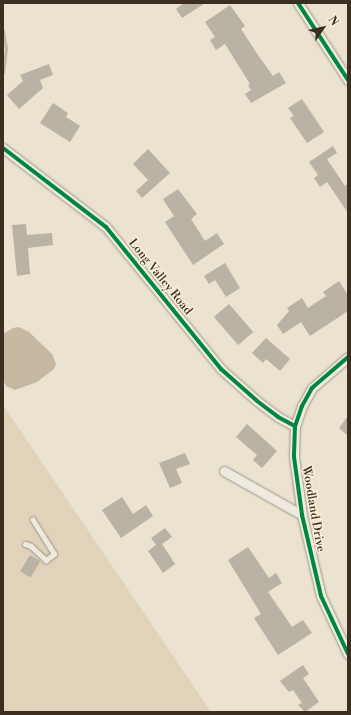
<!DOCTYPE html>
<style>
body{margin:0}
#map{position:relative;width:351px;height:715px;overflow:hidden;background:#ebe2cf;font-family:"Libre Bodoni",serif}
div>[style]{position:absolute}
.green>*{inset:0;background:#e0d3ba}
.water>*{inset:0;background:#c7b9a1}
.stream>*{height:3px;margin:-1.5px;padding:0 1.5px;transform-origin:1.5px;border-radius:1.5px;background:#c7b9a1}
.building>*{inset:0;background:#b9b2a5;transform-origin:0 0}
.roads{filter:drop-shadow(0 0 1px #9f988c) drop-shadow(0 0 1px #9f988c)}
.lane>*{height:4.5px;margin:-2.25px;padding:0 2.25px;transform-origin:2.25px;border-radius:2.25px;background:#eeeae0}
.street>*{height:9px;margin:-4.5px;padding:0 4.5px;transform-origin:4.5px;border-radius:4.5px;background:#eeeae0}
.cycleway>*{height:4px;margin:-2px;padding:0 2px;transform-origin:2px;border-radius:2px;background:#00873e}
span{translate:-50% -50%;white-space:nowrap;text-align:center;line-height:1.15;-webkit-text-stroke:3px #f9eed9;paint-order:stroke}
.street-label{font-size:12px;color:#3d2e22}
.frame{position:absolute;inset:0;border:4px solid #3d2e22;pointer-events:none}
.north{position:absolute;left:303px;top:8px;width:40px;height:40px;-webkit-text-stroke:3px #f9eed9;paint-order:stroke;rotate:56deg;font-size:11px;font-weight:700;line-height:16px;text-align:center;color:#3d2e22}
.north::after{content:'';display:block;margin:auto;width:14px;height:18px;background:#3d2e22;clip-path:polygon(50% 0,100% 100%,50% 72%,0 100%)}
</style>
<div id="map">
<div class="green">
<div style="clip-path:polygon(3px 405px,211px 712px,3px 712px)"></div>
</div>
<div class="water">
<div style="clip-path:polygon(19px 327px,29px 332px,52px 354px,56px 364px,54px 369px,37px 382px,15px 390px,6px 386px,3px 380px,3px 334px,13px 328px)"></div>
</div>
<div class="stream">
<div style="left:3px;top:30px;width:18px;rotate:81deg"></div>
<div style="left:6px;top:48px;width:25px;rotate:97deg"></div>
</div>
<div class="building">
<div style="clip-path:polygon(184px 3px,205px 3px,182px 18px,176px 9px)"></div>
<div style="clip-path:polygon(230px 5px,245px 26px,241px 29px,258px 55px,273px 76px,279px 72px,286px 83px,251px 103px,245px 94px,251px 90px,248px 85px,250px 84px,225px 44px,216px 50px,210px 40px,215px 37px,205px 22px)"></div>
<div style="clip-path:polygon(49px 64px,53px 75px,40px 80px,43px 88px,19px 109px,7px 95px,23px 81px,20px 75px)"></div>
<div style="clip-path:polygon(302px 99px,324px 132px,307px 143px,290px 118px,294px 116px,288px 108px)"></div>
<div style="clip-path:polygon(53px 103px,68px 113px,66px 117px,80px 126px,70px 142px,40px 123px)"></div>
<div style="clip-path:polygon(333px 146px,337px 153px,327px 159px,345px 186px,348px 183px,348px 213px,327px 182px,320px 187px,314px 178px,318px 175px,309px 162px)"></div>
<div style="clip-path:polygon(148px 149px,170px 173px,142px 198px,136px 191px,148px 180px,133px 164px)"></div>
<div style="clip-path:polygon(178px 189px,197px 214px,191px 219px,205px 241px,217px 233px,224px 244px,193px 265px,165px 222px,174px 216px,163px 199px)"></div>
<div style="clip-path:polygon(26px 224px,27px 235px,52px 233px,53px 245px,28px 248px,30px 274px,17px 276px,12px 225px)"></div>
<div style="clip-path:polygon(225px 263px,240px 288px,226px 297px,215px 280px,209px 284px,204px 276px)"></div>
<div style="clip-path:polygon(339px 281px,348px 295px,348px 311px,310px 336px,301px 322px,283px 334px,277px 325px,289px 311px,287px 308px,302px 298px,308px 308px,326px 296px,323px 292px)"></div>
<div style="left:229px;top:304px;width:37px;height:20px;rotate:49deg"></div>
<div style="clip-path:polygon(266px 338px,290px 359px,280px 371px,266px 359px,263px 363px,252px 353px)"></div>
<div style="clip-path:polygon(348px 416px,348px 436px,339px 428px)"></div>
<div style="clip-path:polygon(247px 424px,277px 451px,262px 468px,253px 460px,257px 455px,236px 437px)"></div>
<div style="clip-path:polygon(185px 453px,190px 464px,176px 469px,182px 483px,170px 488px,159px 463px)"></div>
<div style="clip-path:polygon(122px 497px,133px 514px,146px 505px,153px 516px,121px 538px,102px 510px)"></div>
<div style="clip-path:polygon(165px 528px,172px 537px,162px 544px,175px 564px,163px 573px,148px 551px,156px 545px,151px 538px)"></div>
<div style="clip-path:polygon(248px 547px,269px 578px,276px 573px,282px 583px,268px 592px,292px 627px,303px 620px,312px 633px,278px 655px,254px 618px,261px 614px,228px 560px)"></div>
<div style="left:30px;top:555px;width:12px;height:19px;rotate:31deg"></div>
<div style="clip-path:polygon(303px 665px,309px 674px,303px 678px,319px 702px,305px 712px,298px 705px,302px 703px,293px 690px,289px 692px,280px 681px)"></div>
</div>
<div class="roads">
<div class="lane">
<div style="left:25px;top:544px;width:6px;rotate:18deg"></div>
<div style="left:31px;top:546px;width:21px;rotate:43deg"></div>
<div style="left:46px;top:560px;width:10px;rotate:-37deg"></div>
<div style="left:54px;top:554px;width:40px;rotate:-122deg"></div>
</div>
<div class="street">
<div style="left:298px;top:3px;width:92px;rotate:57deg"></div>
<div style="left:3px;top:148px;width:130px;rotate:37.5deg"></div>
<div style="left:106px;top:227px;width:183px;rotate:51deg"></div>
<div style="left:221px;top:369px;width:48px;rotate:41.6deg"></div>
<div style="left:257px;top:401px;width:26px;rotate:37deg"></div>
<div style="left:278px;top:417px;width:19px;rotate:28deg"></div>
<div style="left:348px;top:357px;width:48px;rotate:139.3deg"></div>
<div style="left:312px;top:388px;width:21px;rotate:119deg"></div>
<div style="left:302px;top:406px;width:21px;rotate:109deg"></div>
<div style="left:295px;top:426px;width:31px;rotate:92deg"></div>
<div style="left:294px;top:457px;width:59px;rotate:82.1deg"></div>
<div style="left:302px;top:515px;width:83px;rotate:76.8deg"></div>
<div style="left:321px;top:596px;width:64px;rotate:65deg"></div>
<div style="left:224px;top:471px;width:90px;rotate:29.4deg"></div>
</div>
</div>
<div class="cycleway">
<div style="left:298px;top:3px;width:92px;rotate:57deg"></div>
<div style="left:3px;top:148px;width:130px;rotate:37.5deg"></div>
<div style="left:106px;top:227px;width:183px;rotate:51deg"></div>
<div style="left:221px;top:369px;width:48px;rotate:41.6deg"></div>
<div style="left:257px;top:401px;width:26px;rotate:37deg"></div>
<div style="left:278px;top:417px;width:19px;rotate:28deg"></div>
<div style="left:348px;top:357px;width:48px;rotate:139.3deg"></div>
<div style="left:312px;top:388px;width:21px;rotate:119deg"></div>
<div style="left:302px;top:406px;width:21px;rotate:109deg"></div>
<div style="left:295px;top:426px;width:31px;rotate:92deg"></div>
<div style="left:294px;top:457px;width:59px;rotate:82.1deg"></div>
<div style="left:302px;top:515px;width:83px;rotate:76.8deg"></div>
<div style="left:321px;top:596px;width:64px;rotate:65deg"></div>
</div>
<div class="street-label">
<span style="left:160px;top:277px;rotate:51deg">Long Valley Road</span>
<span style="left:313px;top:509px;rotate:80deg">Woodland Drive</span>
</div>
<div class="frame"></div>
<div class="north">N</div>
</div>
